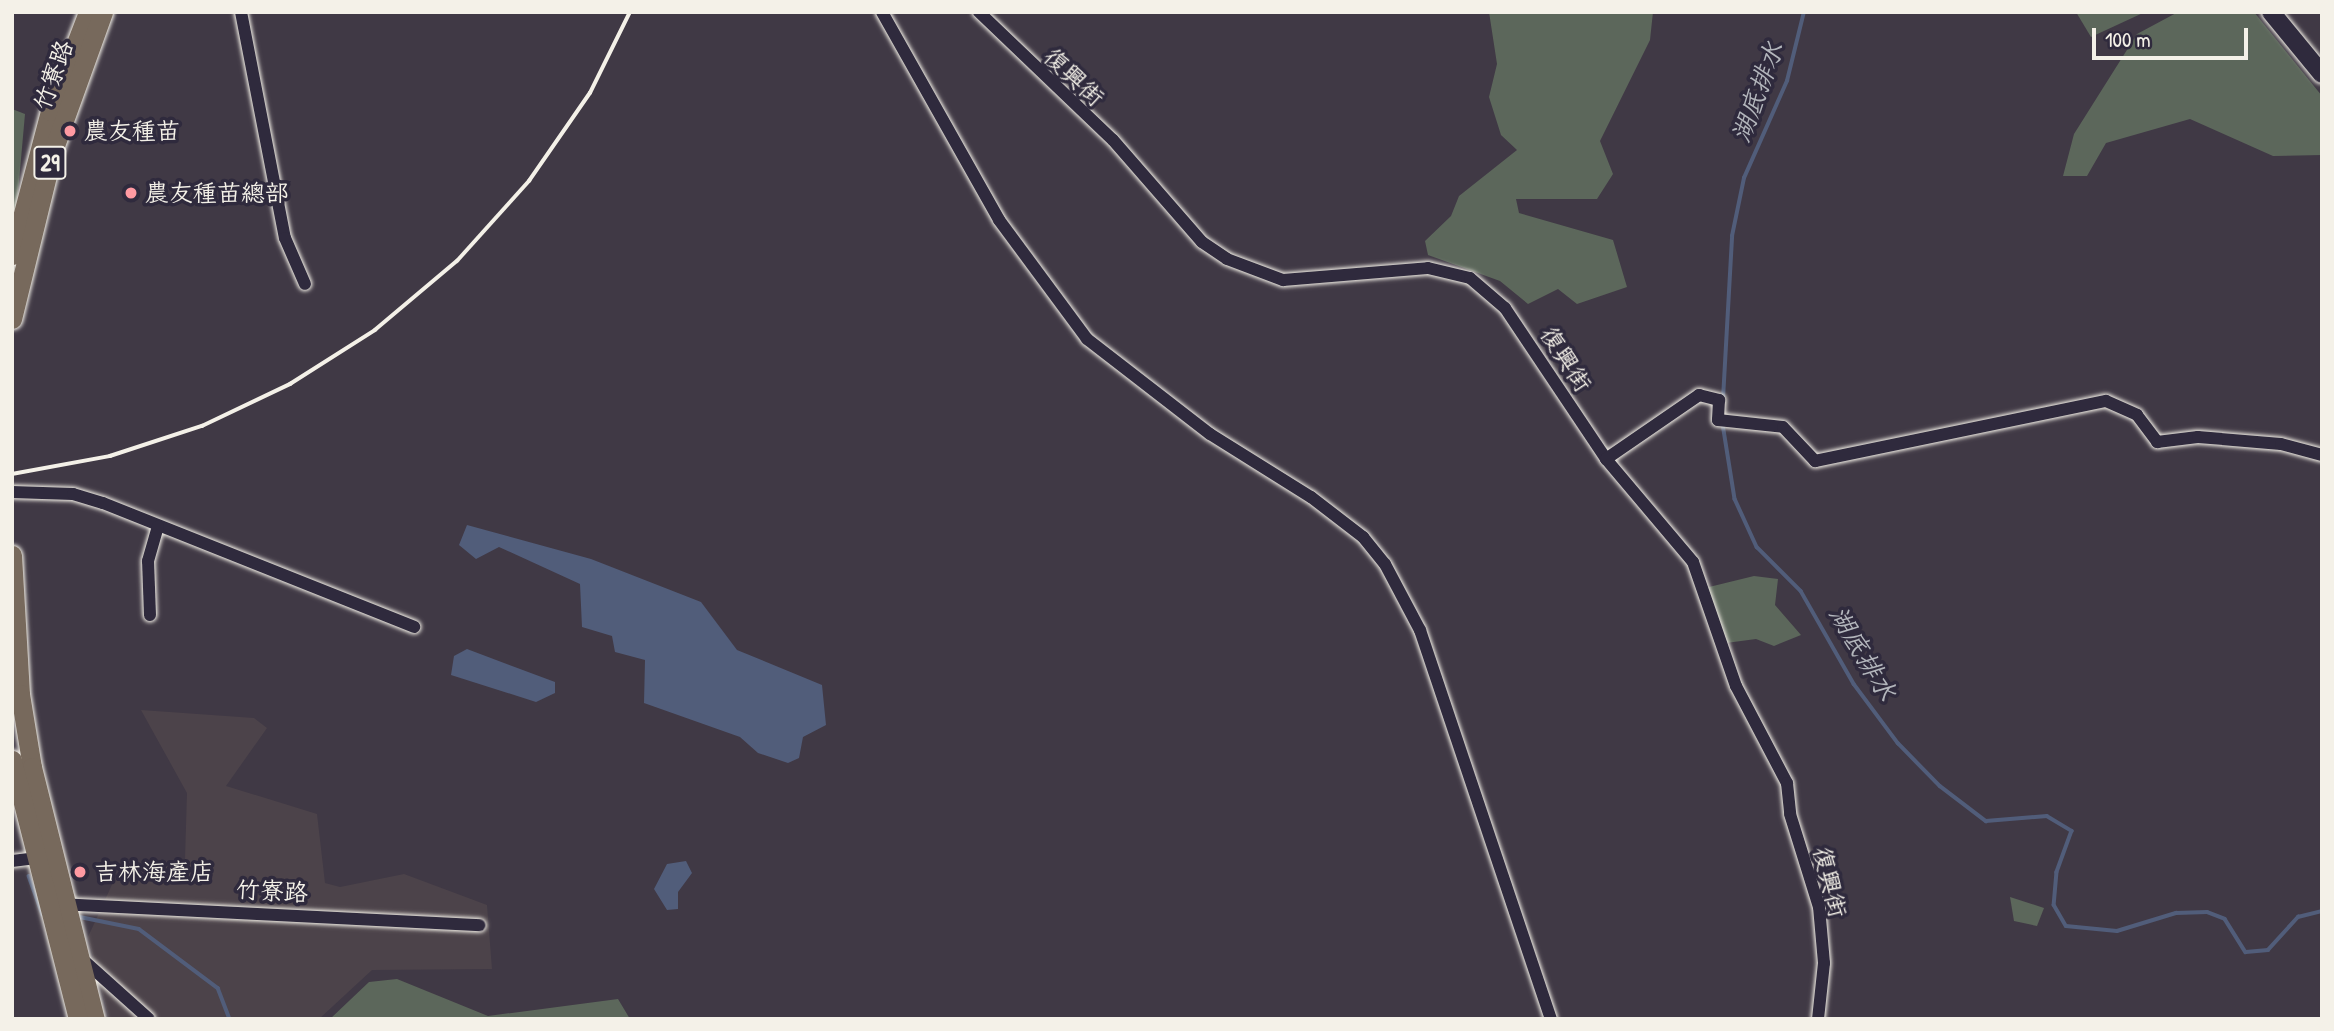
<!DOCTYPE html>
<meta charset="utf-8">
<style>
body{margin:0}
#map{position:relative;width:2334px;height:1031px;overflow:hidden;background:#403945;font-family:"Patrick Hand","LXGW WenKai TC",sans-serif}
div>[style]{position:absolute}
.built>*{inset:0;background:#4c434a}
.green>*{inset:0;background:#5c675b}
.water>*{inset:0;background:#515d7a}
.stream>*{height:3.5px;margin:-1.75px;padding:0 1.75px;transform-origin:1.75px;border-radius:1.75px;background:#515d7a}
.roads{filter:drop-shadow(0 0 2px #f4f1e8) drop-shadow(0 0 2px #f4f1e8)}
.street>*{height:12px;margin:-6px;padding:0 6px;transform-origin:6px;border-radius:6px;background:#2f2a3d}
.secondary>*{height:18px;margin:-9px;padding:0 9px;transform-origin:9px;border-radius:9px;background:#2f2a3d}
.primary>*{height:19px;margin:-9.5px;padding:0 9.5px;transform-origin:9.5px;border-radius:9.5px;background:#77695c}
.rail>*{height:3.5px;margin:-1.75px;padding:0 1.75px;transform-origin:1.75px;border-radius:1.75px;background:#f4f1e8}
.dots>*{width:19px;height:19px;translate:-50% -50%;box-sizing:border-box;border:4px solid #2f2a3d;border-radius:50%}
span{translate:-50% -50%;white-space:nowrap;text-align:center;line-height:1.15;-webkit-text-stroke:7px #2f2a3d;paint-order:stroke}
.shield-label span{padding:2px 5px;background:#2f2a3d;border:2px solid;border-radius:5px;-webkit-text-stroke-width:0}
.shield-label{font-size:23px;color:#f4f1e8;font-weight:700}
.street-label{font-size:24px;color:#f4f1e8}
.poi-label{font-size:24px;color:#f4f1e8}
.left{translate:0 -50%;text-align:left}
.water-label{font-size:26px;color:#b3b6bc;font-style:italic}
.frame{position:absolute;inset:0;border:14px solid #f4f1e8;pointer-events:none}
.scale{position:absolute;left:2092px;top:28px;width:156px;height:32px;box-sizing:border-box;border:4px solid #f4f1e8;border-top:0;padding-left:9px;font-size:21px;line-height:24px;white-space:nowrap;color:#f4f1e8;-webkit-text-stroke:5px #2f2a3d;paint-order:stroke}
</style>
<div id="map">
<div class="built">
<div style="clip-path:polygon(141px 710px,254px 718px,267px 728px,226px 786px,317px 814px,325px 883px,340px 887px,404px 874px,487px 905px,492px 969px,372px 970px,319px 1019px,109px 1019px,88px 937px,120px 867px,185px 859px,187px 793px)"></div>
</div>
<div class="green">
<div style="clip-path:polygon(1489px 12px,1653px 12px,1650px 40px,1600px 141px,1613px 174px,1597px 199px,1516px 199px,1519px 213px,1613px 240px,1627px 287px,1577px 304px,1558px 289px,1528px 304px,1500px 281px,1428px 255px,1425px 241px,1451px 216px,1459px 196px,1517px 150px,1501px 135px,1489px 97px,1497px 64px)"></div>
<div style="clip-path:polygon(2076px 12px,2145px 12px,2091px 37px)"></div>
<div style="clip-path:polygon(2178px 12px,2254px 12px,2322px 96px,2322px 155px,2273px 156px,2190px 119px,2106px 143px,2087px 176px,2063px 176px,2074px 134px,2137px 34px)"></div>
<div style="clip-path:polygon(12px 109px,25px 114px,12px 260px)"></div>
<div style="clip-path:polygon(1754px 576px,1778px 579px,1775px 605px,1801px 635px,1774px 646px,1756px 639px,1726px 643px,1705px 588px)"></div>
<div style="clip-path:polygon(2010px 897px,2044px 908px,2037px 926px,2014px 921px)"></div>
<div style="clip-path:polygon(397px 979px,488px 1016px,618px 999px,630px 1019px,330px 1019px,369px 982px)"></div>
</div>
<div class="water">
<div style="clip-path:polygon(467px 525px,591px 559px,701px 602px,737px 650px,822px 685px,826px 725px,803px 737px,799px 758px,788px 763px,758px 753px,740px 737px,644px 703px,645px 660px,615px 652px,612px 636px,582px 627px,580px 584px,499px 547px,476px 559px,459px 545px)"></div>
<div style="clip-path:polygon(467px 649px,555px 682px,555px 693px,536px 702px,451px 675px,454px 656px)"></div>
<div style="clip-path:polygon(686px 861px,692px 873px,678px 892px,678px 909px,667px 910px,654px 889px,667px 864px)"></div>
</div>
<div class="stream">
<div style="left:1723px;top:399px;width:163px;rotate:-86.8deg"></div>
<div style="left:1732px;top:236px;width:59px;rotate:-78.3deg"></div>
<div style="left:1744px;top:178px;width:106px;rotate:-66.1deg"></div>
<div style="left:1787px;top:81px;width:71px;rotate:-76.2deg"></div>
<div style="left:1723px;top:424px;width:76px;rotate:80.9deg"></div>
<div style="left:1735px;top:499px;width:53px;rotate:65.4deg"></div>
<div style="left:1757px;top:547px;width:62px;rotate:45deg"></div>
<div style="left:1801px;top:591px;width:107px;rotate:60.3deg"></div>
<div style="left:1854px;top:684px;width:74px;rotate:53.3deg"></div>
<div style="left:1898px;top:743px;width:60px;rotate:45.7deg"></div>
<div style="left:1940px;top:786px;width:58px;rotate:37.3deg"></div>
<div style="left:1986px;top:821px;width:61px;rotate:-4.7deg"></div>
<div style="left:2047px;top:816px;width:29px;rotate:31deg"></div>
<div style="left:2072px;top:831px;width:44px;rotate:110.1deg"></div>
<div style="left:2057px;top:872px;width:33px;rotate:95deg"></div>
<div style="left:2054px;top:905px;width:24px;rotate:60deg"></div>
<div style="left:2066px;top:926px;width:51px;rotate:5.6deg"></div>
<div style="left:2117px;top:931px;width:62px;rotate:-17deg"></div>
<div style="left:2176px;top:913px;width:31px;rotate:-2deg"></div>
<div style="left:2207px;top:912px;width:19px;rotate:21deg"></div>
<div style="left:2225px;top:919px;width:39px;rotate:58deg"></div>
<div style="left:2246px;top:952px;width:22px;rotate:-5deg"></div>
<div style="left:2268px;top:950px;width:45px;rotate:-47.7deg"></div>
<div style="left:2298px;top:917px;width:25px;rotate:-14deg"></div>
<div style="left:29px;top:876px;width:41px;rotate:70.3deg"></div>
<div style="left:75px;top:916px;width:65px;rotate:11.5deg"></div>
<div style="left:139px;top:929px;width:99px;rotate:36.8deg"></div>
<div style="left:218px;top:988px;width:33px;rotate:69deg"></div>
</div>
<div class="roads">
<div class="street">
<div style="left:241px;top:12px;width:230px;rotate:79deg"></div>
<div style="left:285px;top:238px;width:50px;rotate:66.5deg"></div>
<div style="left:882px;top:12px;width:239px;rotate:60.6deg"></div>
<div style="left:999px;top:220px;width:148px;rotate:53.5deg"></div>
<div style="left:1087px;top:339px;width:155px;rotate:37.7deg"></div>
<div style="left:1210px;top:434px;width:119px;rotate:32deg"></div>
<div style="left:1311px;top:497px;width:66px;rotate:37.6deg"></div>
<div style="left:1363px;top:537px;width:35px;rotate:51deg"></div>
<div style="left:1385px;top:564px;width:75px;rotate:62.1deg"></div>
<div style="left:1420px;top:630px;width:410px;rotate:71.4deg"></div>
<div style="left:979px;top:12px;width:185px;rotate:43.7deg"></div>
<div style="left:1113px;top:140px;width:135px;rotate:48.9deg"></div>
<div style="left:1202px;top:242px;width:30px;rotate:34deg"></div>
<div style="left:1227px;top:259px;width:60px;rotate:20.6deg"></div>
<div style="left:1283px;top:280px;width:145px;rotate:-4.7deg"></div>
<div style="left:1428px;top:268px;width:43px;rotate:13.4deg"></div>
<div style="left:1470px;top:278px;width:46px;rotate:40.6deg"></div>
<div style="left:1505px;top:308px;width:182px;rotate:56.2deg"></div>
<div style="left:1606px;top:459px;width:135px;rotate:49.8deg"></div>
<div style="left:1693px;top:562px;width:131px;rotate:70.9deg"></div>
<div style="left:1736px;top:686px;width:110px;rotate:62.3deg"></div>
<div style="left:1787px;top:783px;width:31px;rotate:84deg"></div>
<div style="left:1790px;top:814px;width:97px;rotate:72.7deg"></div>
<div style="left:1819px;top:907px;width:56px;rotate:84.9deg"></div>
<div style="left:1824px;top:963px;width:56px;rotate:96.1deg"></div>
<div style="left:1606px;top:459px;width:113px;rotate:-34.5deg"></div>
<div style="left:1699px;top:395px;width:21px;rotate:14deg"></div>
<div style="left:1719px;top:400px;width:20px;rotate:93deg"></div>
<div style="left:1718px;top:420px;width:65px;rotate:6.1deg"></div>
<div style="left:1783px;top:427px;width:47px;rotate:46.7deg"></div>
<div style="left:1815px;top:461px;width:297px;rotate:-11.7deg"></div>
<div style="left:2106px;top:401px;width:34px;rotate:24deg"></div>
<div style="left:2137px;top:415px;width:34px;rotate:53deg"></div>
<div style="left:2157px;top:442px;width:41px;rotate:-7deg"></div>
<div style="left:2198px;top:437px;width:83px;rotate:4.8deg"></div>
<div style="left:2281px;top:444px;width:42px;rotate:15deg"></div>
<div style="left:12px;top:492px;width:61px;rotate:1.9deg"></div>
<div style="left:73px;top:494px;width:31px;rotate:17deg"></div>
<div style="left:103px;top:503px;width:335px;rotate:21.7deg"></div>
<div style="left:150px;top:615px;width:54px;rotate:-92.1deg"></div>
<div style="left:148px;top:561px;width:36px;rotate:-74deg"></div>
<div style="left:12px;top:861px;width:32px;rotate:-7deg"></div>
<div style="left:60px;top:904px;width:420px;rotate:2.9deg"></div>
<div style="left:81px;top:958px;width:91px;rotate:41.9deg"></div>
</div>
<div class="secondary">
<div style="left:2271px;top:12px;width:80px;rotate:50.6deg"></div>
</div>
<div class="primary">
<div style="left:12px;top:255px;width:149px;rotate:-75.2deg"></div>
<div style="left:50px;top:111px;width:106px;rotate:-69deg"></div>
<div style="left:12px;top:319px;width:173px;rotate:-76.3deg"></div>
<div style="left:53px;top:151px;width:148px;rotate:-70.2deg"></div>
<div style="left:12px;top:555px;width:139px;rotate:86.7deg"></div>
<div style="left:20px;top:694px;width:74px;rotate:80.7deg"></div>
<div style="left:32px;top:767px;width:260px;rotate:76deg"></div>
<div style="left:12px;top:760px;width:267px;rotate:75.7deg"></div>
</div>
</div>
<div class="rail">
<div style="left:12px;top:474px;width:100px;rotate:-10.4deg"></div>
<div style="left:110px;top:456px;width:97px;rotate:-18.1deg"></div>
<div style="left:202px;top:426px;width:98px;rotate:-25.5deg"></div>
<div style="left:290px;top:384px;width:101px;rotate:-32.4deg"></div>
<div style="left:375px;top:330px;width:107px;rotate:-40.1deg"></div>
<div style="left:457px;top:261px;width:108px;rotate:-48deg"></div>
<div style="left:529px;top:181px;width:107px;rotate:-55.3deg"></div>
<div style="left:590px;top:93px;width:90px;rotate:-63.7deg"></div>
</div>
<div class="dots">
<div style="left:70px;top:131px;background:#ff9aa2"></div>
<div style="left:131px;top:193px;background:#ff9aa2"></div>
<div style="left:80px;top:872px;background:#ff9aa2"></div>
</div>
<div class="shield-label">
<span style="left:50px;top:163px">29</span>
</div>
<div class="street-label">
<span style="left:53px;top:75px;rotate:-70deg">竹寮路</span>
<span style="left:1074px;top:77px;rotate:43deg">復興街</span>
<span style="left:1566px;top:359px;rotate:57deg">復興街</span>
<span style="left:1830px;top:882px;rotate:76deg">復興街</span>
<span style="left:272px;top:891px;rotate:3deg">竹寮路</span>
</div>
<div class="poi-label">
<span class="left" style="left:84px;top:131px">農友種苗</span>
<span class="left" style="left:145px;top:193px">農友種苗總部</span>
<span class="left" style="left:94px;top:872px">吉林海產店</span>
</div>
<div class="water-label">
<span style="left:1757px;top:92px;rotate:-70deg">湖底排水</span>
<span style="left:1863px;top:653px;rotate:59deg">湖底排水</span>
</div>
<div class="frame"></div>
<div class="scale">100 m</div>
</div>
